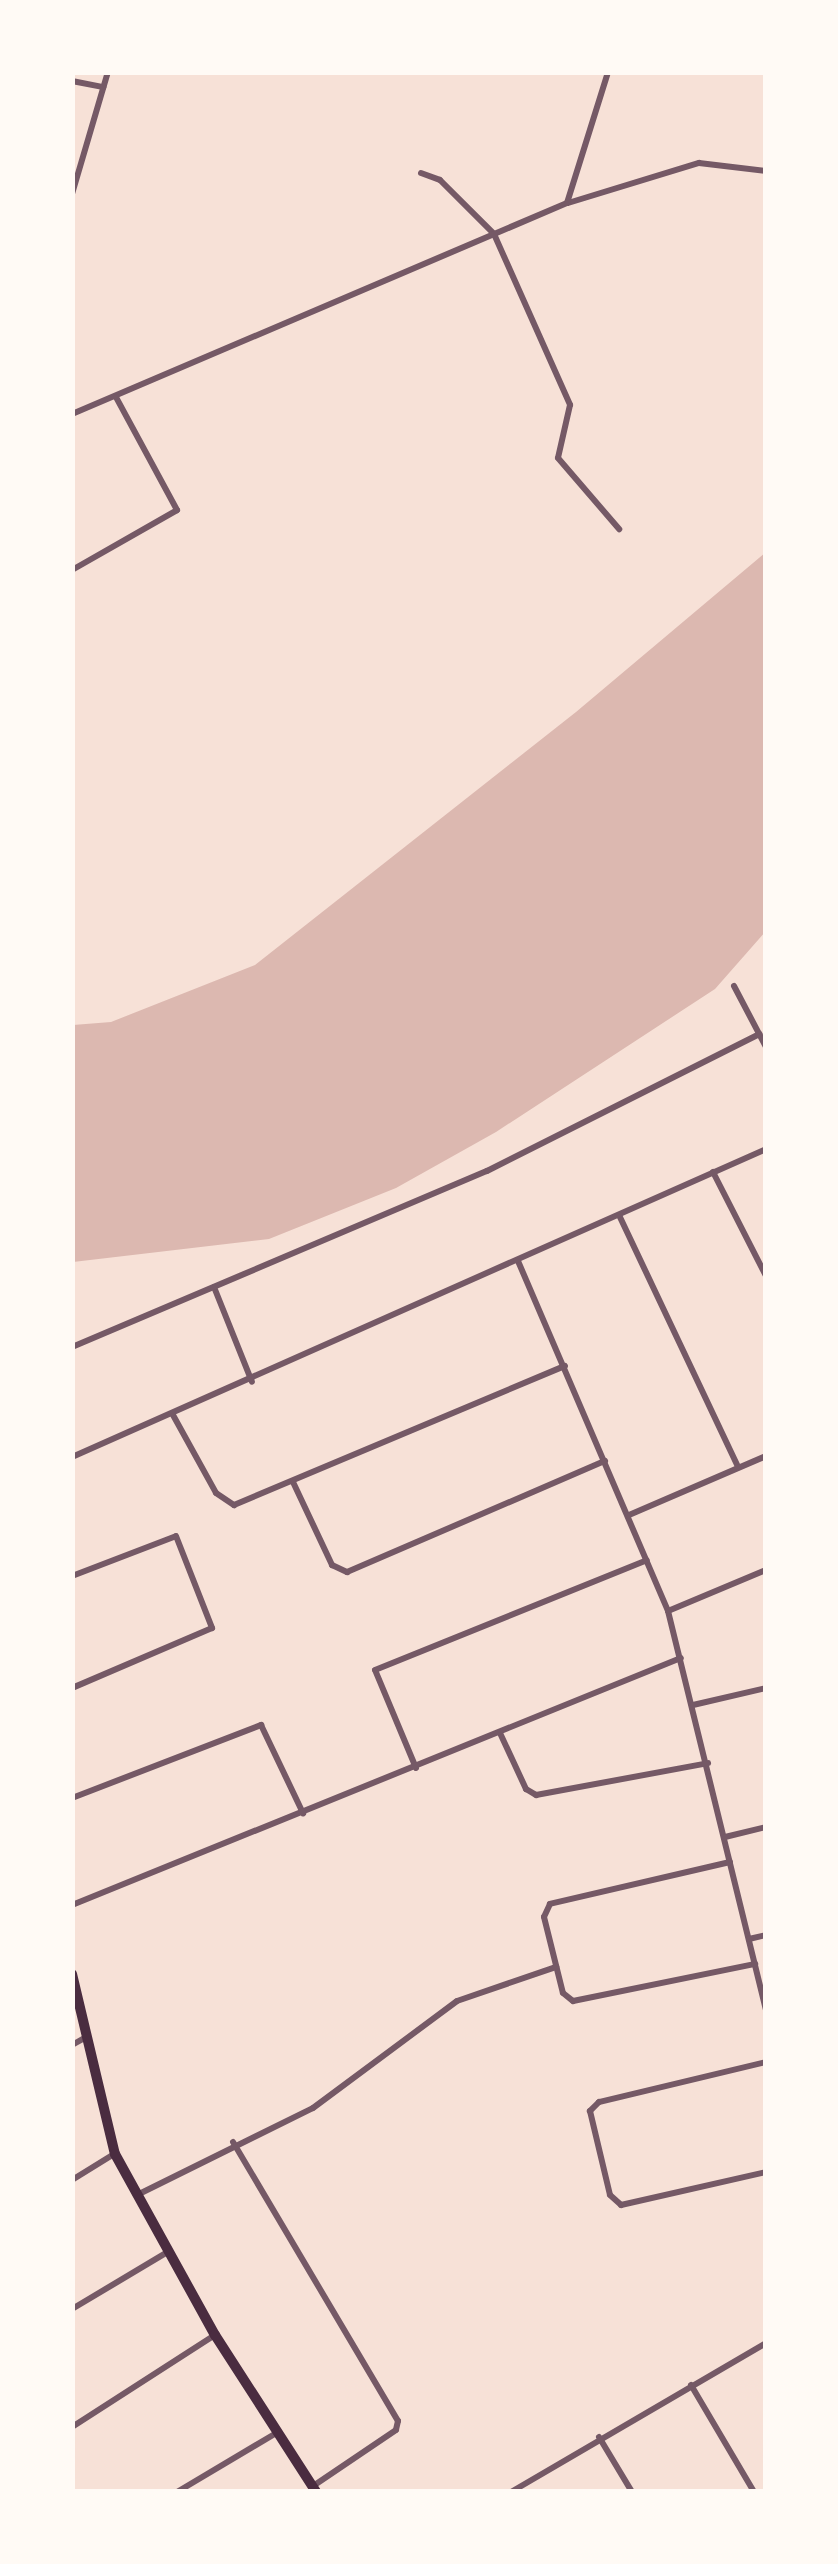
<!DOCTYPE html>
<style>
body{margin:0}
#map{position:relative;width:838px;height:2564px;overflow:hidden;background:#f7e1d7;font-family:"Titillium Web",sans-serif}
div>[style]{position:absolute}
.water>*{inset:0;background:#dcb8b0}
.minor>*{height:6px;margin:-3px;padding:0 3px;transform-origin:3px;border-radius:3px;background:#755966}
.secondary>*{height:10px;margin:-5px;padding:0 5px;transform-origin:5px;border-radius:5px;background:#4a2c40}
span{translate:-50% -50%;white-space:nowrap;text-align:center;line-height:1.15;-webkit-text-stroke:8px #fffaf5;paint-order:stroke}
.frame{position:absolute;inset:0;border:75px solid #fffaf5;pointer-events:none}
</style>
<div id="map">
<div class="water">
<div style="clip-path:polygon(765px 553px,765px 932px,715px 989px,496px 1132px,396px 1188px,269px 1239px,73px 1262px,73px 1025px,111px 1022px,255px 965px,576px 712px)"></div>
</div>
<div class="minor">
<div style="left:72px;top:81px;width:32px;rotate:11deg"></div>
<div style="left:421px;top:173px;width:20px;rotate:20deg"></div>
<div style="left:440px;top:180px;width:76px;rotate:45deg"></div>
<div style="left:494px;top:234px;width:187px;rotate:66deg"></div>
<div style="left:570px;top:405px;width:54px;rotate:102.8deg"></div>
<div style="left:558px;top:458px;width:94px;rotate:49.3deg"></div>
<div style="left:72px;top:194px;width:127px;rotate:-73.6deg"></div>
<div style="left:568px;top:203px;width:137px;rotate:-17deg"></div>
<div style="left:699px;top:163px;width:67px;rotate:6.8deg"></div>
<div style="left:72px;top:414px;width:538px;rotate:-23.09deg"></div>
<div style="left:567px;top:203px;width:137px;rotate:-72.6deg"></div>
<div style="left:72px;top:570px;width:121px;rotate:-29.7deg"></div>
<div style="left:177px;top:510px;width:128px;rotate:-118.4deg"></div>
<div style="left:734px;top:986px;width:69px;rotate:62.3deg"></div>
<div style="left:713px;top:1172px;width:117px;rotate:63deg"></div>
<div style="left:619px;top:1215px;width:279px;rotate:64.7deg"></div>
<div style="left:518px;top:1261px;width:381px;rotate:66.8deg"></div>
<div style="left:668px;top:1611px;width:410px;rotate:76.2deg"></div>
<div style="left:214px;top:1287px;width:102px;rotate:68.2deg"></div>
<div style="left:72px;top:1347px;width:451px;rotate:-23deg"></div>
<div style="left:487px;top:1171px;width:305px;rotate:-26.7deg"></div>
<div style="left:173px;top:1415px;width:89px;rotate:61.1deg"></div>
<div style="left:216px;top:1493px;width:22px;rotate:34deg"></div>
<div style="left:234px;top:1505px;width:359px;rotate:-22.8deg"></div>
<div style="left:72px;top:1457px;width:759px;rotate:-23.93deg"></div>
<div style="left:293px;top:1482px;width:92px;rotate:64.8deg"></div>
<div style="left:332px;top:1565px;width:17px;rotate:25deg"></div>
<div style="left:347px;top:1572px;width:281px;rotate:-23.3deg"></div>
<div style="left:629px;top:1515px;width:149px;rotate:-23.3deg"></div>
<div style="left:72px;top:1576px;width:111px;rotate:-21deg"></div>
<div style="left:176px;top:1536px;width:99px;rotate:68.6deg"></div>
<div style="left:212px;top:1628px;width:152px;rotate:156.8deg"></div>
<div style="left:668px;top:1611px;width:106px;rotate:-22.7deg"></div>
<div style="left:693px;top:1705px;width:75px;rotate:-13.1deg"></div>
<div style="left:500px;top:1733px;width:62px;rotate:65.1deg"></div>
<div style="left:526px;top:1789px;width:12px;rotate:31deg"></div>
<div style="left:536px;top:1795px;width:175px;rotate:-10.5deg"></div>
<div style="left:416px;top:1768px;width:106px;rotate:-112.7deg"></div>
<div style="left:375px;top:1670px;width:293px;rotate:-22deg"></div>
<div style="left:72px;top:1798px;width:203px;rotate:-21.1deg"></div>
<div style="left:261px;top:1725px;width:98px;rotate:64.5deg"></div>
<div style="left:725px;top:1837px;width:42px;rotate:-13.7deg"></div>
<div style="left:730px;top:1862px;width:185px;rotate:166.9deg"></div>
<div style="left:550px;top:1904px;width:14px;rotate:115deg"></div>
<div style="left:544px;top:1917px;width:78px;rotate:76deg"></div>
<div style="left:563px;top:1993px;width:13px;rotate:39deg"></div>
<div style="left:573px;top:2001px;width:186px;rotate:-11.5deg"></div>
<div style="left:72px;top:1905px;width:657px;rotate:-22.08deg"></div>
<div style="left:749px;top:1939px;width:17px;rotate:-13deg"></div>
<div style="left:72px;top:2045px;width:13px;rotate:-29deg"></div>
<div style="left:766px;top:2062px;width:172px;rotate:166.5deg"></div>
<div style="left:599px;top:2102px;width:13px;rotate:135deg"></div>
<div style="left:590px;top:2111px;width:86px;rotate:76.6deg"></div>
<div style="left:610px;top:2195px;width:15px;rotate:42deg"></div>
<div style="left:621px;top:2205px;width:149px;rotate:-12.8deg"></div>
<div style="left:233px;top:2142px;width:324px;rotate:59.4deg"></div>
<div style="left:398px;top:2421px;width:9px;rotate:103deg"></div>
<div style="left:396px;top:2430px;width:100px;rotate:146deg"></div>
<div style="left:72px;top:2180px;width:49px;rotate:-31.8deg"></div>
<div style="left:137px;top:2195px;width:196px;rotate:-26.3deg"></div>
<div style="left:313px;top:2108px;width:179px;rotate:-36.6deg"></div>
<div style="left:457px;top:2001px;width:105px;rotate:-19deg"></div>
<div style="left:72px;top:2309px;width:109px;rotate:-30.8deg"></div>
<div style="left:691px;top:2385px;width:124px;rotate:59.5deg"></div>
<div style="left:72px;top:2427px;width:170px;rotate:-32.8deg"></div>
<div style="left:599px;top:2437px;width:64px;rotate:59deg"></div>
<div style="left:177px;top:2492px;width:117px;rotate:-30.7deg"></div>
<div style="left:511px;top:2492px;width:295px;rotate:-30.3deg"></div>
</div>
<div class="secondary">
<div style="left:72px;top:1974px;width:185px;rotate:76.6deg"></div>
<div style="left:115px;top:2154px;width:207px;rotate:61.1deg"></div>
<div style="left:215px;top:2335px;width:187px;rotate:57.2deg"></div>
</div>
<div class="frame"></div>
</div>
